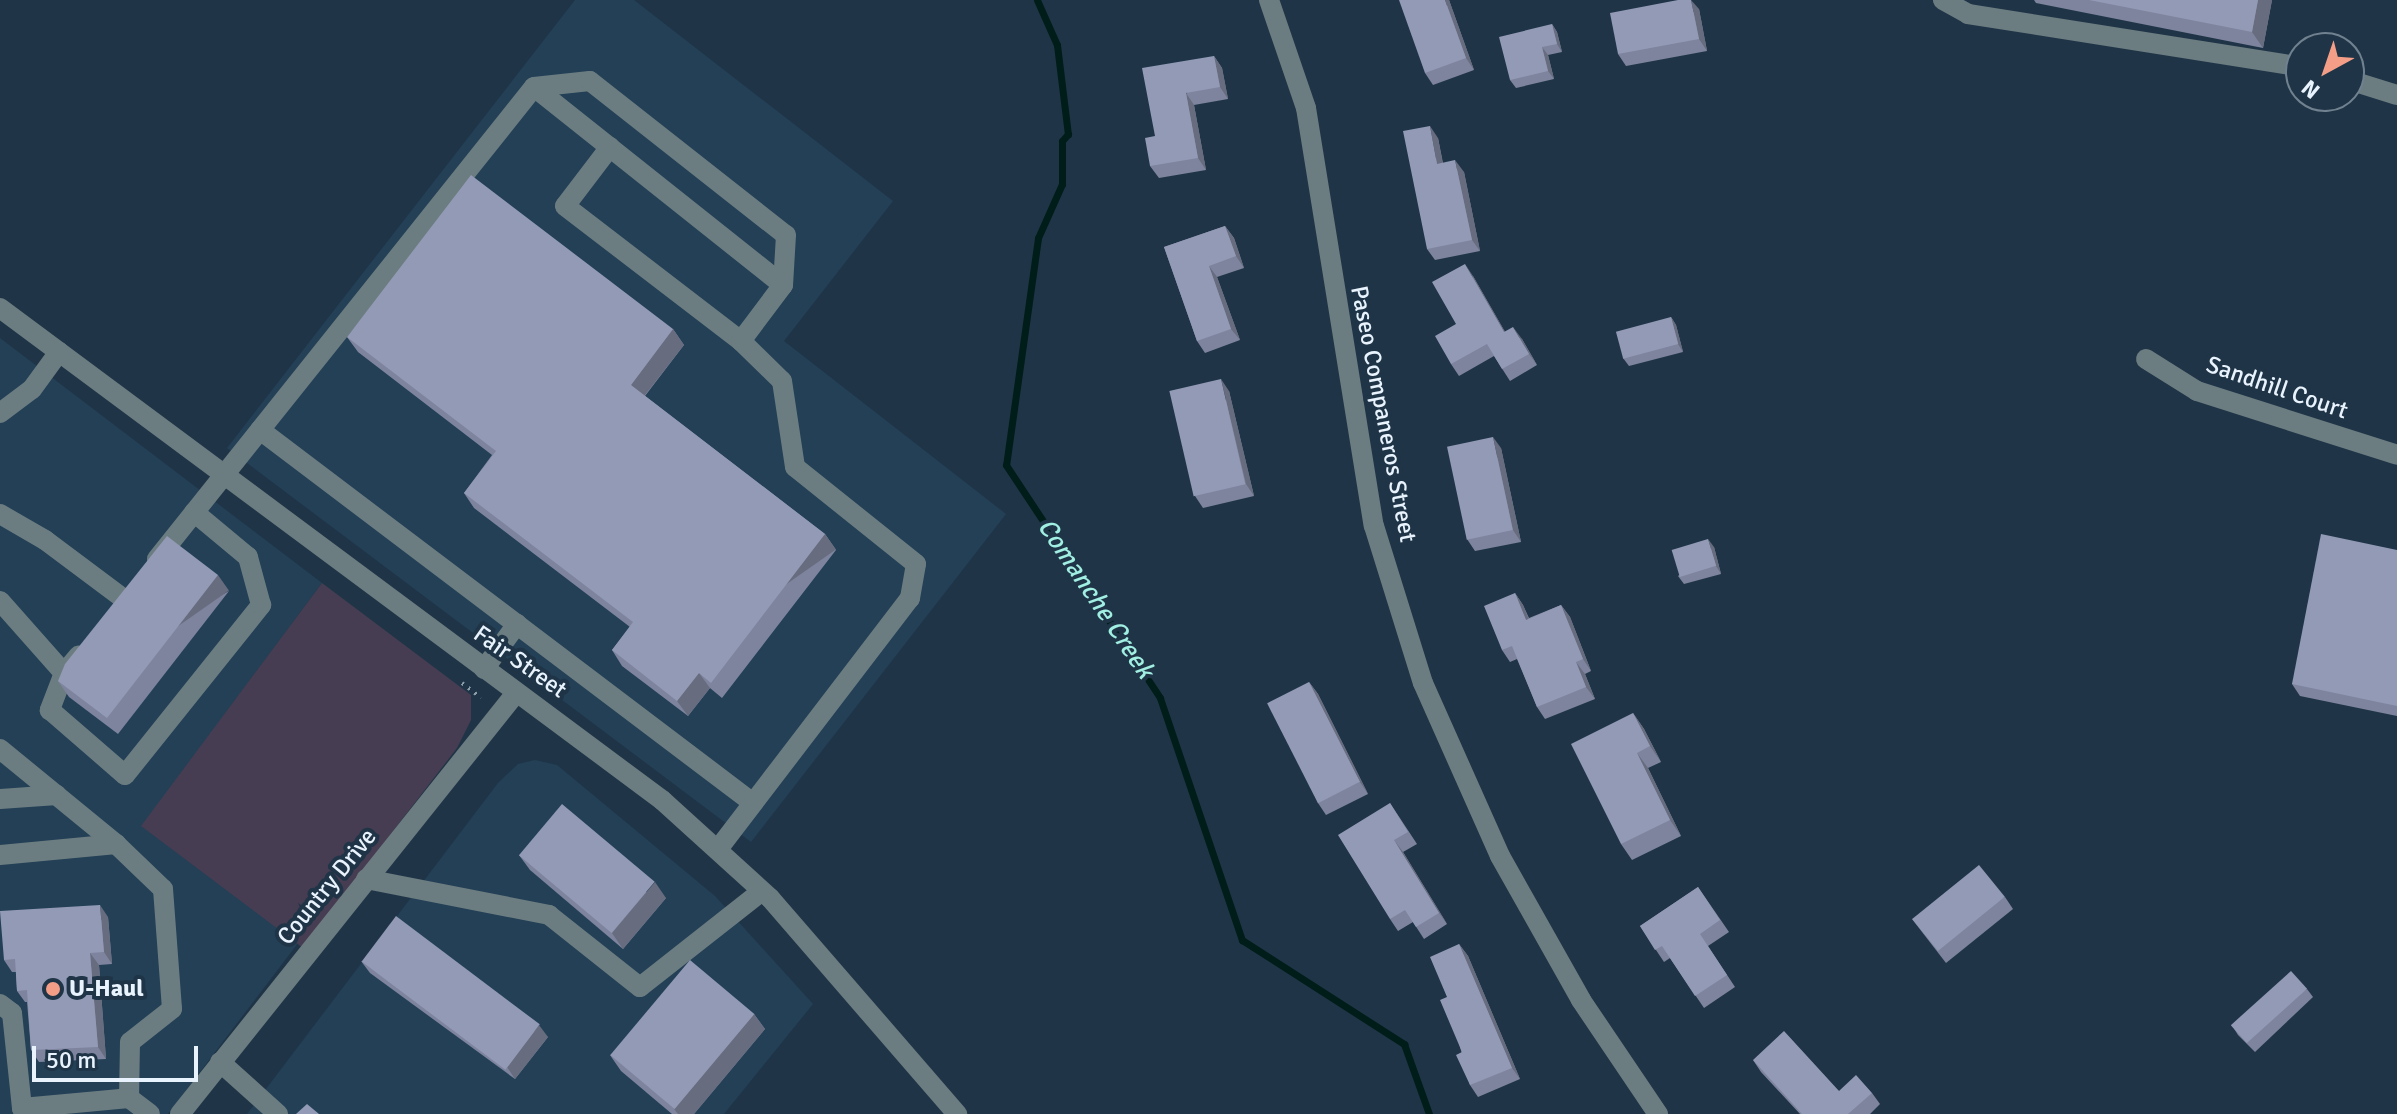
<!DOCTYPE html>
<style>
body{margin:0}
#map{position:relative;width:2397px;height:1114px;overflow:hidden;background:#1f3547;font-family:Signika,sans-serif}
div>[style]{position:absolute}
.built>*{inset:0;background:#234056}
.green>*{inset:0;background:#463d52}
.stream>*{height:7px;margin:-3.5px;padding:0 3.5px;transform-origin:3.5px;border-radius:3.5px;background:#001d1a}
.path>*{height:4px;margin-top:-2px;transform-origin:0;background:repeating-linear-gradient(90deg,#8d9daa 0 2px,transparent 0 8px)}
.minor>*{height:20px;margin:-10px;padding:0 10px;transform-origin:10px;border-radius:10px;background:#6c7d81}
.wall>*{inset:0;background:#7e849d}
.shaded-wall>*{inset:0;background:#676c7f;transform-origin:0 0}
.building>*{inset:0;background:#939ab6;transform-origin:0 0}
.dots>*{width:22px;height:22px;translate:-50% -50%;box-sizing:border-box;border:4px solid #1f3547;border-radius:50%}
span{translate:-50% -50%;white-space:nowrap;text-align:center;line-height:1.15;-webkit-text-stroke:8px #1f3547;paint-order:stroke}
.street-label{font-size:24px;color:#e9f3fd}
.poi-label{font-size:24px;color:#e9f3fd;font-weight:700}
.left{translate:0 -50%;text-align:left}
.water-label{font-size:26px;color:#a1eee2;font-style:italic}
.north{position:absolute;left:2285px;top:32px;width:80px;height:80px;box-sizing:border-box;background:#1f3547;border:2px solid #708190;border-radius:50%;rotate:220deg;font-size:22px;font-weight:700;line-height:32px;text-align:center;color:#e9f3fd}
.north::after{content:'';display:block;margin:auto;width:28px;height:36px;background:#f49e88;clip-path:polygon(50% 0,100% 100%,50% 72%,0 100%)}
.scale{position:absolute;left:32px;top:1046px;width:166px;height:36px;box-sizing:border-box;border:4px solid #e9f3fd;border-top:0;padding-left:10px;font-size:24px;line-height:28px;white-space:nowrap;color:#e9f3fd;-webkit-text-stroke:6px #1f3547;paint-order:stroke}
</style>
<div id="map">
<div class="built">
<div style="clip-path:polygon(575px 0,634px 0,893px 201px,784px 341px,1006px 514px,751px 842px,227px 448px)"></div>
<div style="clip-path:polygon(0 338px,322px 583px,142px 826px,298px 943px,168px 1114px,0 1114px)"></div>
<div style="clip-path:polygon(535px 760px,557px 765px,715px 896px,813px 1004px,724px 1114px,247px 1114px,498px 783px,518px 764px)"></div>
</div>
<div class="green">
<div style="clip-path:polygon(322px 583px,471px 695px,471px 720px,457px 748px,303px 948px,141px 826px)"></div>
</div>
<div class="stream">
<div style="left:1037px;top:0;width:49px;rotate:66deg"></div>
<div style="left:1057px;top:45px;width:90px;rotate:83deg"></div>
<div style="left:1068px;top:134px;width:9px;rotate:131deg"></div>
<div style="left:1062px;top:141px;width:43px;rotate:90deg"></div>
<div style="left:1062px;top:184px;width:59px;rotate:114deg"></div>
<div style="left:1038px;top:238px;width:229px;rotate:98deg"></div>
<div style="left:1006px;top:465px;width:279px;rotate:56.5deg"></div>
<div style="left:1160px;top:698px;width:256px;rotate:71.3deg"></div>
<div style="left:1242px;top:940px;width:193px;rotate:32.7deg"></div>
<div style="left:1404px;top:1044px;width:74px;rotate:70.3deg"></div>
</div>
<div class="path">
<div style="left:462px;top:683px;width:24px;rotate:38deg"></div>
</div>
<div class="minor">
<div style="left:1269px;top:0;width:114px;rotate:71.1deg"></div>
<div style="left:1306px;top:108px;width:423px;rotate:80.8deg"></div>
<div style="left:1374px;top:526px;width:164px;rotate:72.7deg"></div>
<div style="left:1423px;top:683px;width:189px;rotate:66deg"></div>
<div style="left:1500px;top:856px;width:165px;rotate:60.6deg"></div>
<div style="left:1581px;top:1000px;width:138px;rotate:56deg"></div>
<div style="left:1943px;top:0;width:29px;rotate:29deg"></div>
<div style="left:1968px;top:14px;width:337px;rotate:9deg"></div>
<div style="left:2349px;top:80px;width:50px;rotate:17.4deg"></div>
<div style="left:534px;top:87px;width:56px;rotate:-6.1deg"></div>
<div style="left:590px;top:81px;width:249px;rotate:38.2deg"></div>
<div style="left:786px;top:235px;width:50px;rotate:93.4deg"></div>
<div style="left:610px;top:147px;width:74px;rotate:127.3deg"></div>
<div style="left:565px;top:206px;width:222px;rotate:37.5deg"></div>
<div style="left:0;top:308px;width:825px;rotate:36.62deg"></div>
<div style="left:662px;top:800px;width:146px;rotate:42.2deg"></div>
<div style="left:770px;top:898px;width:286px;rotate:49.1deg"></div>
<div style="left:2146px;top:359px;width:60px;rotate:32.1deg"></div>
<div style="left:2197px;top:391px;width:210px;rotate:17.7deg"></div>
<div style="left:0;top:413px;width:40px;rotate:-37deg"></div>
<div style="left:32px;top:389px;width:46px;rotate:-53.9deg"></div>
<div style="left:260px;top:430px;width:618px;rotate:37.11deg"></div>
<div style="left:0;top:514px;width:52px;rotate:30deg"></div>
<div style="left:45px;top:540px;width:99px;rotate:36.8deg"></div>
<div style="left:157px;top:559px;width:604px;rotate:-51.38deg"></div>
<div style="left:534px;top:87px;width:318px;rotate:38.5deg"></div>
<div style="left:783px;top:285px;width:70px;rotate:126.9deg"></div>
<div style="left:741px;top:341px;width:57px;rotate:44.3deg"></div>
<div style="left:782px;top:381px;width:87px;rotate:81.4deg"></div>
<div style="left:795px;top:467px;width:155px;rotate:38.7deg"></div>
<div style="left:916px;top:564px;width:35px;rotate:100deg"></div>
<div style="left:910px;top:598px;width:317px;rotate:127.4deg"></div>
<div style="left:0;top:601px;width:96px;rotate:48.4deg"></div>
<div style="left:64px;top:673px;width:23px;rotate:-50deg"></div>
<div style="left:484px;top:669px;width:56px;rotate:-53.7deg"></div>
<div style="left:64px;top:673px;width:40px;rotate:111deg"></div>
<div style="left:50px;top:710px;width:99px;rotate:40.9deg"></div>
<div style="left:125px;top:775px;width:218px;rotate:-51.3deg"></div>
<div style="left:261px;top:605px;width:50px;rotate:-105.2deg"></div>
<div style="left:248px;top:557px;width:70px;rotate:-140.2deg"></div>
<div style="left:0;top:749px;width:150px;rotate:39.3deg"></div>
<div style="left:0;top:799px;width:57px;rotate:-4deg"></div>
<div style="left:0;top:855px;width:117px;rotate:-5.4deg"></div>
<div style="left:116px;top:844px;width:65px;rotate:43.8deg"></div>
<div style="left:163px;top:889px;width:120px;rotate:85.7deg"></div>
<div style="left:172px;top:1009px;width:53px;rotate:141.8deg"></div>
<div style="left:130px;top:1042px;width:56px;rotate:91deg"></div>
<div style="left:366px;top:879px;width:187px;rotate:11.1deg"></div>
<div style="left:549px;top:915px;width:116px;rotate:38.4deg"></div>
<div style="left:640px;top:987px;width:155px;rotate:-38.2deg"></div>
<div style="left:0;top:1004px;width:15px;rotate:37deg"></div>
<div style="left:12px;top:1013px;width:96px;rotate:84deg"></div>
<div style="left:22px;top:1108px;width:107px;rotate:-5.3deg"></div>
<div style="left:129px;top:1098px;width:26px;rotate:37deg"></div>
<div style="left:220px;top:1062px;width:78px;rotate:41.9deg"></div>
<div style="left:180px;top:1114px;width:539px;rotate:-51.41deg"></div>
</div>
<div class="wall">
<div style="clip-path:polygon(1449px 0,1474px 70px,1433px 85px,1425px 73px)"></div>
<div style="clip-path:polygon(2034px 0,2272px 0,2263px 48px,2036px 3px)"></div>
<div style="clip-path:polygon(1699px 9px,1707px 51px,1626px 66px,1618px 54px)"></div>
<div style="clip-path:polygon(1552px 24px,1557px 32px,1562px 52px,1548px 55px,1554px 79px,1516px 88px,1510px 80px)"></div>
<div style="clip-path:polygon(1214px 56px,1222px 68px,1228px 99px,1194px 105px,1206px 170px,1159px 178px,1150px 166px,1155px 136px)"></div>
<div style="clip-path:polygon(1438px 138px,1443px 163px,1464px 172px,1480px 251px,1435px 260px,1427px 249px)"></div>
<div style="clip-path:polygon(1225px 226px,1234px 238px,1244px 268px,1217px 277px,1240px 340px,1205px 353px,1197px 341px,1164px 247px)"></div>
<div style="clip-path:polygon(1473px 276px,1505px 332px,1522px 339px,1537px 365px,1510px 381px,1494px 356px,1459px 376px,1451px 364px,1456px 324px)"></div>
<div style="clip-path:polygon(1671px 317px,1676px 325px,1683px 352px,1629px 366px,1623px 358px)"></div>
<div style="clip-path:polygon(673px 329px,684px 345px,645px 396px,825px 534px,836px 550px,722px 698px,710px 688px,688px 716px,622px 666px,612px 650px,630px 627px,474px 508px,464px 493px,492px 455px,358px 352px,347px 337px)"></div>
<div style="clip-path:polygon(1229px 391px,1254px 496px,1203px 508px,1195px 496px)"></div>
<div style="clip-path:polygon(1501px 448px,1521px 542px,1475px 551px,1467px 539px)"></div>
<div style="clip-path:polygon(1714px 547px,1721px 574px,1684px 584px,1678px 576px)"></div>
<div style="clip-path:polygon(2397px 550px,2397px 716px,2300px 696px,2292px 684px)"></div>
<div style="clip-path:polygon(229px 591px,118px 734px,69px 697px,58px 681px)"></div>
<div style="clip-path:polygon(1515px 593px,1523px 605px,1529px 618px,1561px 605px,1570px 617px,1591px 671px,1585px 674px,1595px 699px,1545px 719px,1537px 707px,1517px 659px,1510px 662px,1502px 650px)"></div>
<div style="clip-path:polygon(1309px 682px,1318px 694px,1368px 794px,1326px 815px,1318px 803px)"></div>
<div style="clip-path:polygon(1633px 713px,1644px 729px,1661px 762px,1648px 768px,1681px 836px,1632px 860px,1621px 844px)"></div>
<div style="clip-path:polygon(1390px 803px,1417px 844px,1403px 852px,1447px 924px,1424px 939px,1413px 922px,1398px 931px,1390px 919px)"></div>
<div style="clip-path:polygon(519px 855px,666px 898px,623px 949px,530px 870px)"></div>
<div style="clip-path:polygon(1698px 887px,1729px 932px,1708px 946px,1735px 987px,1704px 1008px,1670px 958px,1664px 962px,1640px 926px)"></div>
<div style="clip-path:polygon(2005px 897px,2013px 909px,1946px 963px,1912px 919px)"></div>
<div style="clip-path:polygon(108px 917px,112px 964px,99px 965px,106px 1059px,39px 1062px,31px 1050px,27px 1002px,25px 1002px,17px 991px,16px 972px,12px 972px,4px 960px)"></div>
<div style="clip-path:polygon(1459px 944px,1468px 956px,1520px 1079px,1478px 1097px,1470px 1085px,1447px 997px)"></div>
<div style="clip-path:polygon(361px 961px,548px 1037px,515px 1079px,370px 973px)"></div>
<div style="clip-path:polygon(2307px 989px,2313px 997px,2255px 1052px,2238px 1035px,2233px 1027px)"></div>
<div style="clip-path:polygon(754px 1014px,765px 1029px,694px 1114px,672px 1114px,621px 1071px,610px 1055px)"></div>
<div style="clip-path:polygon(1753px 1060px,1839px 1091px,1872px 1093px,1880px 1104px,1870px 1114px,1800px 1114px,1761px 1072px)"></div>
</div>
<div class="shaded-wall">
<div style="clip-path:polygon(1445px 0,1449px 0,1474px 70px,1466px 58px)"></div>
<div style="clip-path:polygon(1691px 0,1699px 9px,1707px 51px,1699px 39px)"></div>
<div style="clip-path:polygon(2258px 0,2272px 0,2263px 48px,2252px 32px)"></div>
<div style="clip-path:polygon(1552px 24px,1557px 32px,1562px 52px,1557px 44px)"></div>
<div style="clip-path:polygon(1542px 47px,1548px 55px,1554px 79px,1548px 71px)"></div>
<div style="clip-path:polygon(1214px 56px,1222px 68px,1228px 99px,1220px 87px)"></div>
<div style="clip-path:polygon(1186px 93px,1194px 105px,1206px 170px,1198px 158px)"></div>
<div style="clip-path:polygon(1430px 126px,1438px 138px,1445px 176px,1437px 164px)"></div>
<div style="clip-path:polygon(1455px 160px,1464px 172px,1480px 251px,1472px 240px)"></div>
<div style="clip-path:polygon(1225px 226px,1234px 238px,1244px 268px,1236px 256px)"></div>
<div style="clip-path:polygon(1465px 264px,1473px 276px,1512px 344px,1504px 332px)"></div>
<div style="clip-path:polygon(1209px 266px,1217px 277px,1240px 340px,1231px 329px)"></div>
<div style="clip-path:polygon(1671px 317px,1676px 325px,1683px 352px,1678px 344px)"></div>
<div style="clip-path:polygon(1513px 327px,1522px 339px,1537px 365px,1529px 354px)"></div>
<div style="clip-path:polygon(673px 329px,684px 345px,641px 400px,631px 385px)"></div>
<div style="clip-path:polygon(1221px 379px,1229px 391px,1254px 496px,1246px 484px)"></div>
<div style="clip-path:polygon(1493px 437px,1501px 448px,1521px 542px,1513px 530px)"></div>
<div style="left:825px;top:534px;width:19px;height:188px;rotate:55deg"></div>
<div style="clip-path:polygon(1708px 539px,1714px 547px,1721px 574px,1716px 566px)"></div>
<div style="left:218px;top:575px;width:19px;height:181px;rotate:55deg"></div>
<div style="clip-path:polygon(1515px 593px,1523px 605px,1534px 632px,1526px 620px)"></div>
<div style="clip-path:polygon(1561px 605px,1570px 617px,1591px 671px,1583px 659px)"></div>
<div style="clip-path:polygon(1576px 662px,1585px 674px,1595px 699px,1586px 687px)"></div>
<div style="clip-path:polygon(699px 673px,710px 688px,688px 716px,677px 701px)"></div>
<div style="clip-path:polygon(1309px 682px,1318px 694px,1368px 794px,1360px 782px)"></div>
<div style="clip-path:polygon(1633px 713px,1644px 729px,1661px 762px,1650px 746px)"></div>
<div style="clip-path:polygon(1637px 753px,1648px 768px,1681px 836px,1670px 820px)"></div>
<div style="clip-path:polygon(1394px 840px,1403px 852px,1447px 924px,1439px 913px)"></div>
<div style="clip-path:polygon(655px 882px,666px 898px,623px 949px,612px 933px)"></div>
<div style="clip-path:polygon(100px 905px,108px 917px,112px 964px,104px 952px)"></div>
<div style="clip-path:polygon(1459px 944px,1468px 956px,1520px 1079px,1512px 1068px)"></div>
<div style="clip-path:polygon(90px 953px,99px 965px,106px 1059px,98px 1047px)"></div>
<div style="clip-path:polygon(754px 1014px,765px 1029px,694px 1114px,678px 1114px,674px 1109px)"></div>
<div style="clip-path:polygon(539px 1025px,548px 1037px,515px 1079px,507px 1067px)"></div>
</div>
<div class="building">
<div style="clip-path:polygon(1399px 0,1445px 0,1466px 58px,1425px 73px)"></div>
<div style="clip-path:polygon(1678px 0,1691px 0,1699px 39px,1618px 54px,1610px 13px)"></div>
<div style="clip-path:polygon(2089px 0,2258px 0,2252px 32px)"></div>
<div style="clip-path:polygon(1552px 24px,1557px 44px,1542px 47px,1548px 71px,1510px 80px,1499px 37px)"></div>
<div style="clip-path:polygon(1214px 56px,1220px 87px,1186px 93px,1198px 158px,1150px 166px,1145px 138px,1155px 136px,1142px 68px)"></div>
<div style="clip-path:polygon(1430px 126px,1437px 164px,1455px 160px,1472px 240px,1427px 249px,1403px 131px)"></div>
<div style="clip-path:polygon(471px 175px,673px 329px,631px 385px,825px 534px,711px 683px,699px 673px,677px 701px,612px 650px,633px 622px,464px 493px,496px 451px,347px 337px)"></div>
<div style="clip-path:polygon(1225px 226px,1236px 256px,1209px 266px,1231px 329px,1197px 341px,1164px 247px)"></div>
<div style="clip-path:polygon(1465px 264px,1504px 332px,1513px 327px,1529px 354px,1502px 369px,1487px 344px,1451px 364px,1435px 336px,1456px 324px,1432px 282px)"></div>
<div style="left:1671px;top:317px;width:28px;height:57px;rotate:75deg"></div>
<div style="left:1221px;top:379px;width:108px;height:53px;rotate:77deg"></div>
<div style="left:1493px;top:437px;width:95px;height:47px;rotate:78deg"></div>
<div style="clip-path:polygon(2321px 534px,2397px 550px,2397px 706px,2292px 684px)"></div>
<div style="clip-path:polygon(167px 536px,218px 575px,107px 718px,58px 681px,65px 664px)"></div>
<div style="left:1708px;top:539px;width:28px;height:38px;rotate:73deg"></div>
<div style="clip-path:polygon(1515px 593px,1526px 620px,1561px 605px,1583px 659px,1576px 662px,1586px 687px,1537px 707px,1512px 646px,1502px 650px,1484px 606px)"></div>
<div style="left:1309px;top:682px;width:112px;height:47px;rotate:63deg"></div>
<div style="clip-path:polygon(1633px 713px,1650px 746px,1637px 753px,1670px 820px,1621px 844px,1571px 744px)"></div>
<div style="clip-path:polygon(1390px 803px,1408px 832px,1394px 840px,1439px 913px,1416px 927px,1405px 910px,1390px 919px,1338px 835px)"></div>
<div style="left:562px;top:804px;width:121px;height:67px;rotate:40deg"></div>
<div style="left:1979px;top:865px;width:41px;height:86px;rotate:51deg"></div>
<div style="clip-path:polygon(1698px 887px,1720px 920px,1700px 934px,1727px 975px,1695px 996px,1662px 946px,1655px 950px,1640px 926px)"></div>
<div style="clip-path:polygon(100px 905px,104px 952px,90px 953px,98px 1047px,31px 1050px,27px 990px,17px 991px,15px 959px,4px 960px,0 911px)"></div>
<div style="left:396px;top:916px;width:180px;height:57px;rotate:37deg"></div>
<div style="clip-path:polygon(1459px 944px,1512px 1068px,1470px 1085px,1456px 1055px,1462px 1052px,1440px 1000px,1447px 997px,1430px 957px)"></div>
<div style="left:690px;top:960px;width:84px;height:124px;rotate:40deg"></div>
<div style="left:2291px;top:971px;width:24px;height:81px;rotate:48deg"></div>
<div style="clip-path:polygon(1784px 1031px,1839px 1091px,1856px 1075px,1872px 1093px,1848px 1114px,1802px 1114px,1753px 1060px)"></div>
<div style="clip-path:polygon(307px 1104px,319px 1114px,296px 1114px)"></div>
</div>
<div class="dots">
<div style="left:53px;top:989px;background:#f49e88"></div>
</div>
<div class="street-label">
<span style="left:2277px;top:388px;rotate:19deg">Sandhill Court</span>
<span style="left:1383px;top:414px;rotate:79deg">Paseo Companeros Street</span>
<span style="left:520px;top:662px;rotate:35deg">Fair Street</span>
<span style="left:327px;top:887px;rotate:-51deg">Country Drive</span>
</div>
<div class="poi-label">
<span class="left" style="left:69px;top:989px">U-Haul</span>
</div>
<div class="water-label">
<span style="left:1095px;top:599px;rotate:56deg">Comanche Creek</span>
</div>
<div class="north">N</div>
<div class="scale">50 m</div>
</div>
